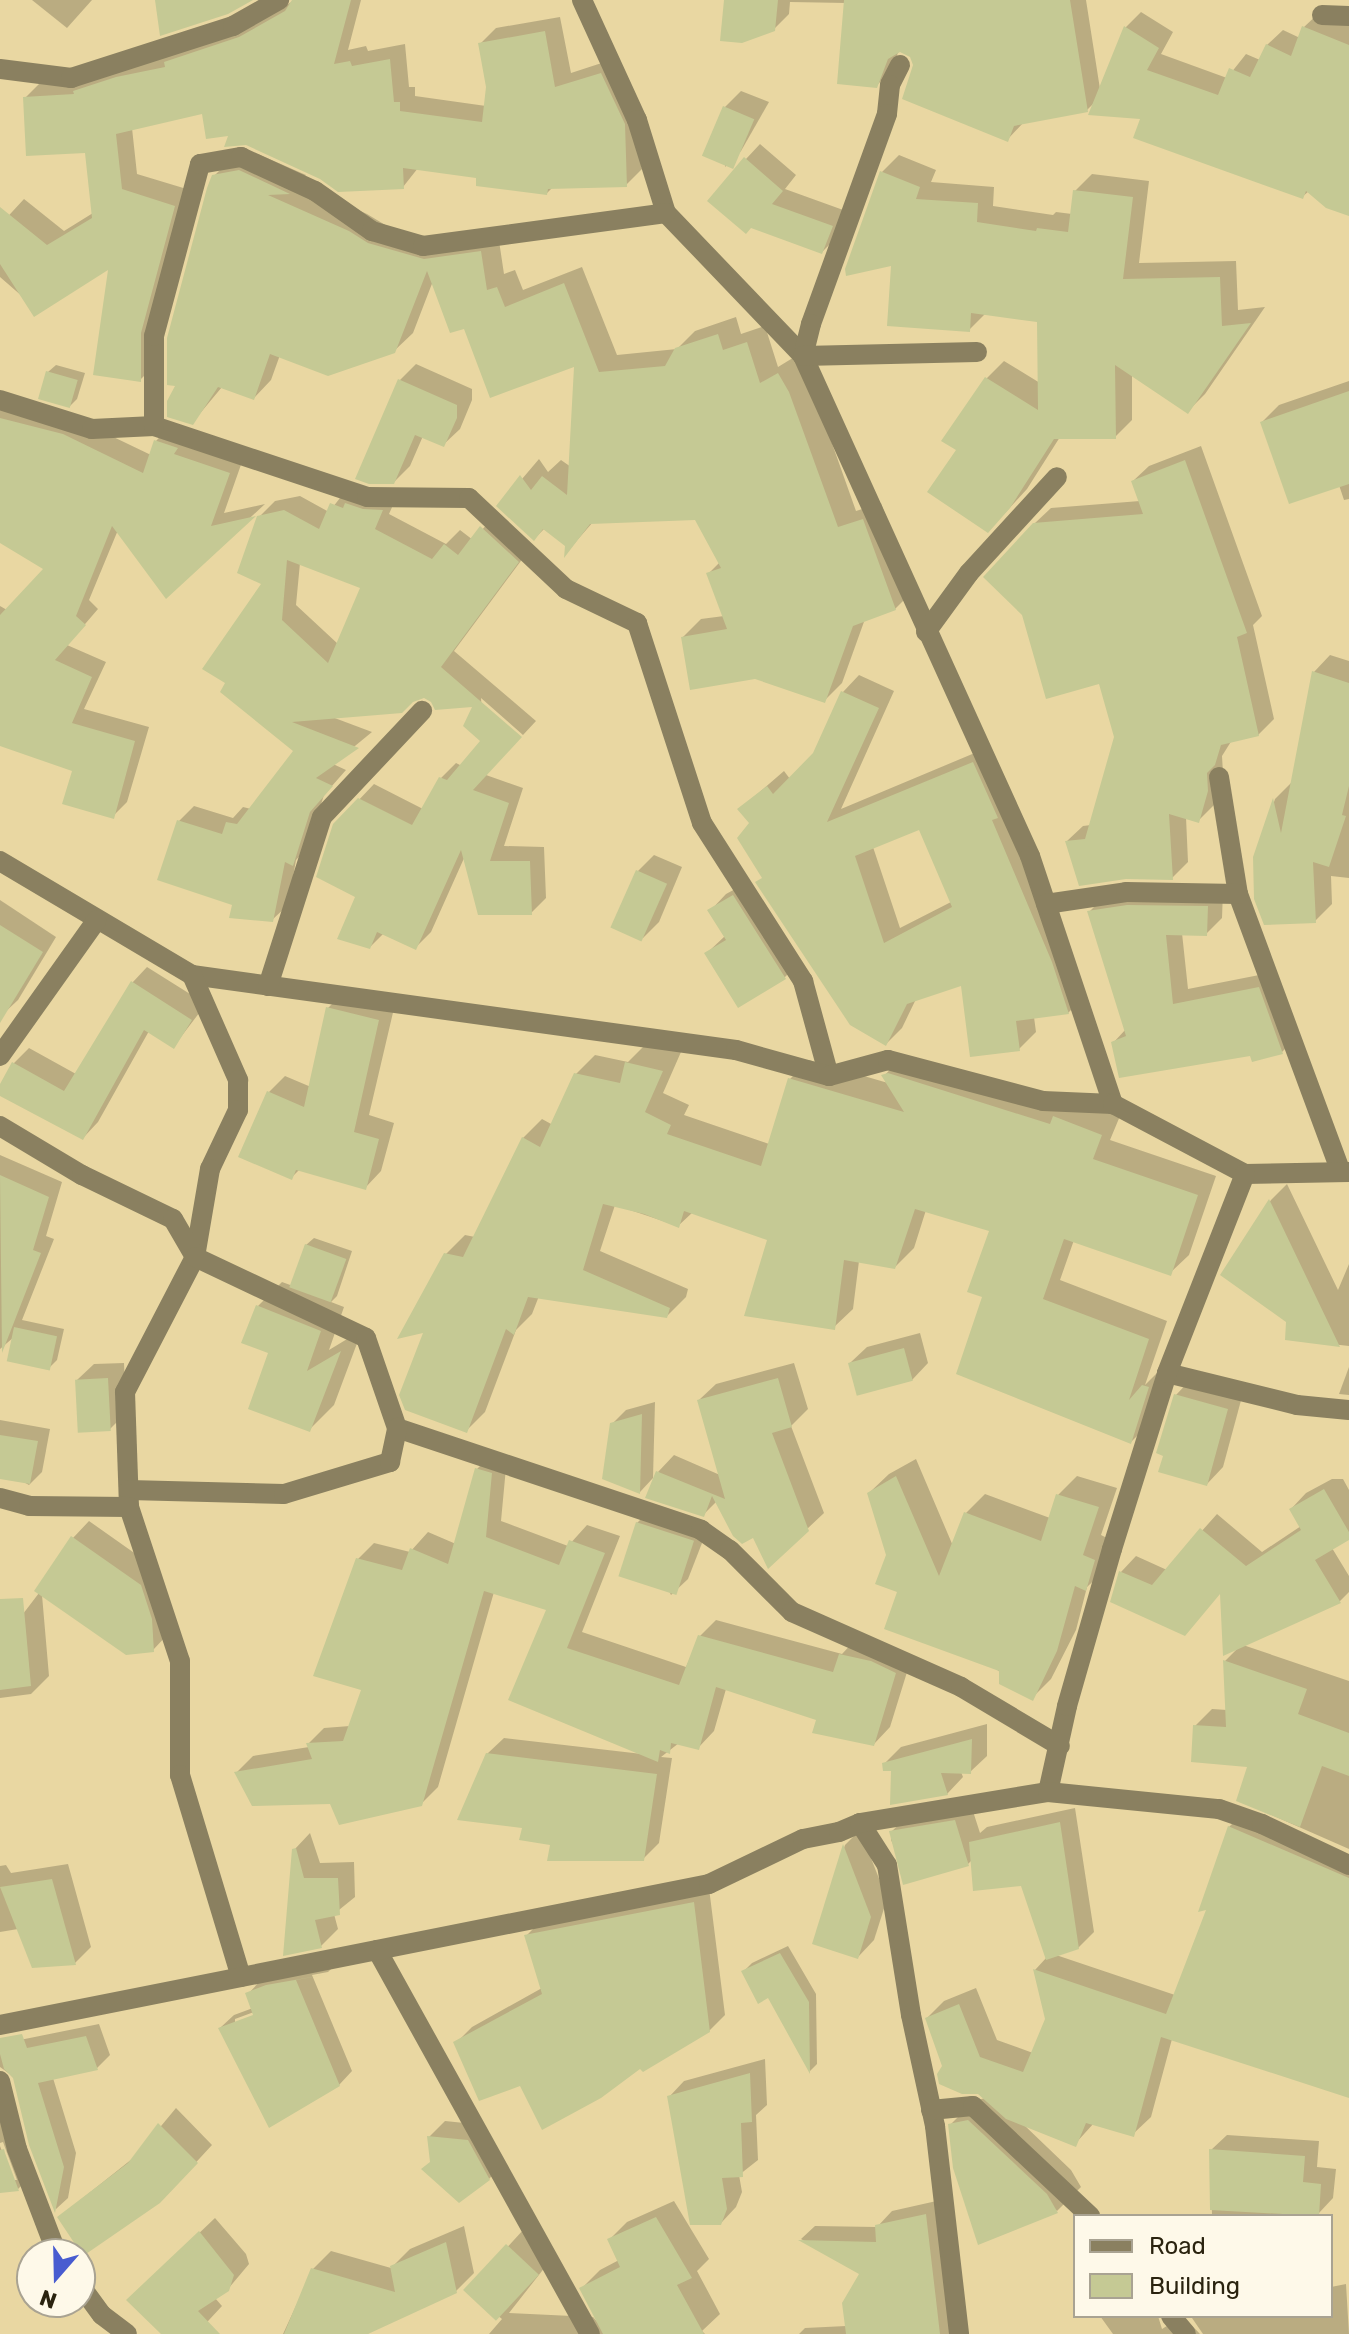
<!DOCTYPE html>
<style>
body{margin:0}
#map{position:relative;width:1349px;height:2334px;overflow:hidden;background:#e9d7a2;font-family:Rubik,sans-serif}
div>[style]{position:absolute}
.shadow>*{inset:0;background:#0003}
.building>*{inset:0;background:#c5c994;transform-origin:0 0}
.minor>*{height:20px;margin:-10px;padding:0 10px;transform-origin:10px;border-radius:10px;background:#8a8060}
span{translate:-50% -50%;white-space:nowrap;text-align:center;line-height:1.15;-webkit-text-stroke:8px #fef9e9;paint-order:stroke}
.legend{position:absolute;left:1073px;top:2214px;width:260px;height:104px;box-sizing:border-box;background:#fef9e9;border:2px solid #a9a392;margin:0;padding:10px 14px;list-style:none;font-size:24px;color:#2a230f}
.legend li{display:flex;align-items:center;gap:16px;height:40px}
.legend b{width:40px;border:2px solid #a9a392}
.north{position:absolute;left:16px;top:2238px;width:80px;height:80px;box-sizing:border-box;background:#fef9e9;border:2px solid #a9a392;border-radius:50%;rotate:200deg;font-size:22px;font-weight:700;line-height:32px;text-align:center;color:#2a230f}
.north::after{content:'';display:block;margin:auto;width:28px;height:36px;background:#485cd0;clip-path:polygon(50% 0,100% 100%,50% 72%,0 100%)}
</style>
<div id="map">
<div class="shadow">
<div style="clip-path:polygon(32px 0,92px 0,67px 28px)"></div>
<div style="clip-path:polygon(295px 0,361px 0,348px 50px,366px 46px,368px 51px,405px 44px,409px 87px,415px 87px,415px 96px,486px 106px,488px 87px,480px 44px,496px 28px,560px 17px,571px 73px,617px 58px,642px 169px,626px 185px,553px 187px,547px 193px,478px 176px,418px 168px,403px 187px,321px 177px,204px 112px,132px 128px,137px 174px,190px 190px,156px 364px,140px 380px,110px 266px,23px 297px,0 277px,0 225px,24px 199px,64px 231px,93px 213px,87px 151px,25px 98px,41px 82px,257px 22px)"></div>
<div style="clip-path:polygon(726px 0,1086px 0,1100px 89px,1126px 27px,1141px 12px,1173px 32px,1161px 54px,1227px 78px,1246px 54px,1260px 60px,1267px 45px,1283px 30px,1300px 38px,1304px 27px,1320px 12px,1349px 24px,1349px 214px,1309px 191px,1302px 197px,1142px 117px,1095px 102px,1087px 110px,1023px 123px,1007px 140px,915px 65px,912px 56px,899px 50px,891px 71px,876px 86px,846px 3px,790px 2px,789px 14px,774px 29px)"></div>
<div style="clip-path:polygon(741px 91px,769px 102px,741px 151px,725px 167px,725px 107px)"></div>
<div style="clip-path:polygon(760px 144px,796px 175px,785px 189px,846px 211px,837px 237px,822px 252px,751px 226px,746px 159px)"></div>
<div style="clip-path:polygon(258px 154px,306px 175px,298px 183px,367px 214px,387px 226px,443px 242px,498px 234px,504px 274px,515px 270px,523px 290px,582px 267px,617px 355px,677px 349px,695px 331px,736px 317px,741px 334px,765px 326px,778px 367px,796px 356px,807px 373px,856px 511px,881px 503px,913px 591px,895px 609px,865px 619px,842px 683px,824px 701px,683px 637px,701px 619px,724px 616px,709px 573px,720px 562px,696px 518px,593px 522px,566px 553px,567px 545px,545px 528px,534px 539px,499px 506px,539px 459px,548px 472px,561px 460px,571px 467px,576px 364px,465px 326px,433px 281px,413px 333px,394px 351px,280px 355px,271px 380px,254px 398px,222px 387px,192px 423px,178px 384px,214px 176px,232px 158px)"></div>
<div style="clip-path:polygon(899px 155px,936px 170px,931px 182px,994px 187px,993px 206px,1053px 215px,1056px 212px,1072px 214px,1075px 191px,1092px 174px,1149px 181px,1139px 263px,1236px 261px,1238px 310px,1265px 307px,1205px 394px,1188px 411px,1132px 373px,1132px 420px,1115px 437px,1060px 437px,1027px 489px,1005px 513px,958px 450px,944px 441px,987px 378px,1004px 361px,1040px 383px,1039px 320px,986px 313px,970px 329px,893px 263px,882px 172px)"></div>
<div style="clip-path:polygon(416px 364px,472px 389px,472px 400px,460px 429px,443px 445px,423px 436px,410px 466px,394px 482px,400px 380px)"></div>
<div style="clip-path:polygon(56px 365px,85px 373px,77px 399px,70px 406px,48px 372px)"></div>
<div style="clip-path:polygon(1349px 381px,1349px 499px,1344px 500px,1339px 485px,1262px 422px,1279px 405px)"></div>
<div style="clip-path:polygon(0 408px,78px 420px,151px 455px,156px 441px,170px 426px,243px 459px,224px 513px,265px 504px,166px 596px,118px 530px,89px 600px,98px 609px,67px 645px,106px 662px,84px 709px,149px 727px,127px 802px,113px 816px,74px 770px,0 744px,0 606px,7px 610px,46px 568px,0 541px)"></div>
<div style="clip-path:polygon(1201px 446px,1262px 616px,1253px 625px,1274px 719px,1258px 735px,1232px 740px,1222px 756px,1223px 773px,1214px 805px,1198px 821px,1186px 817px,1188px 862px,1172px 878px,1067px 841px,1083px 826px,1091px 825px,1116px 737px,1100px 681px,1034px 524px,1051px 508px,1140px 501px,1133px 481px,1149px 466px)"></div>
<div style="clip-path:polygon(evenodd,347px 489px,397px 496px,389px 514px,446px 544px,460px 530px,473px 540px,497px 513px,532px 546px,454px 651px,536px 721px,523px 735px,481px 698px,486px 775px,523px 788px,504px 846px,544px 847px,546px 898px,531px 913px,465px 856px,431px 932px,416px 947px,384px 933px,370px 947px,335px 825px,374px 784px,423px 809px,441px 778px,456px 763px,462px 766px,483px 741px,475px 705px,433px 701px,424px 696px,332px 717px,372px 732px,333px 764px,346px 770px,324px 795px,307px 848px,296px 860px,288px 905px,272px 920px,234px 903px,179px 821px,194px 806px,233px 818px,243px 807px,251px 809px,296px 750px,264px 584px,259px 517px,275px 501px,300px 496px,329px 512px,347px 489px,300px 563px,363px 587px,338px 644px,296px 605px,300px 563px)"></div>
<div style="clip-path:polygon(1330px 655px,1349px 661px,1349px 878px,1331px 876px,1332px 904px,1315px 921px,1255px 858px,1275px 799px,1293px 781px,1314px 672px)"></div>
<div style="clip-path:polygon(evenodd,859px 675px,894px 691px,841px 809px,989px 747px,1085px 996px,1068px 1013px,1034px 1017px,1036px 1032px,1019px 1049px,962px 983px,916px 999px,902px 1028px,886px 1044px,764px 877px,751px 823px,740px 809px,784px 771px,790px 779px,815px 754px,843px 692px,859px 675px,920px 828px,951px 902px,900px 928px,873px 847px,920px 828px)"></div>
<div style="clip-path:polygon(654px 855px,682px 867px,659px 922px,643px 938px,637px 872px)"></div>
<div style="clip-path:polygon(750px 881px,801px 961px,785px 977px,739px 1005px,707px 953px,725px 936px,710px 911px,726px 894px)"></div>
<div style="clip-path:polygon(1223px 891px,1222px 918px,1206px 934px,1182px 933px,1188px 989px,1274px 972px,1298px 1036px,1282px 1052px,1253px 1060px,1251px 1053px,1113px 1043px,1126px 1029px,1089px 912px,1105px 896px)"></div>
<div style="clip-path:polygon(0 900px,56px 937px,18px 1000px,3px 1014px,0 1012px)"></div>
<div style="clip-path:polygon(147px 967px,206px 1004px,174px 1046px,149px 1031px,98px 1122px,83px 1138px,0 1094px,14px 1063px,29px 1048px,76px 1074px,132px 983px)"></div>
<div style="clip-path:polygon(344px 992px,395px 1004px,369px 1115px,394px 1123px,381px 1171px,365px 1188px,300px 1169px,291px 1178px,269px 1092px,285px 1076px,311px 1087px,328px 1008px)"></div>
<div style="clip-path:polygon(645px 1045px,681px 1052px,663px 1093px,689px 1105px,684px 1115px,769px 1144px,790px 1079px,809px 1060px,888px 1083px,884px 1076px,902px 1057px,1120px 1116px,1110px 1140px,1216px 1176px,1189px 1255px,1170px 1273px,1074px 1240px,1060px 1280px,1167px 1321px,1145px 1385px,1163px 1367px,1150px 1423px,1131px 1442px,985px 1296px,991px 1230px,926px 1210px,914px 1248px,895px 1267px,859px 1261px,853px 1309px,834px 1327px,770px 1239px,693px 1212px,678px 1226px,615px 1205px,600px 1251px,688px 1289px,686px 1297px,667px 1316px,539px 1296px,532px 1314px,516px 1330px,485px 1412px,466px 1431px,426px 1330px,446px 1254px,465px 1235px,475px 1237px,523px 1138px,542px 1119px,553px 1125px,576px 1074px,595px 1055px,628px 1062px)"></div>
<div style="clip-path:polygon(0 1155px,62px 1182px,46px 1236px,54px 1239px,22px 1320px,64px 1329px,57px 1360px,49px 1368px,14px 1337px,0 1349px)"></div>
<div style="clip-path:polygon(1287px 1184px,1338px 1290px,1349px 1264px,1349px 1346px,1287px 1339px,1288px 1321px,1222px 1274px,1271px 1200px)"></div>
<div style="clip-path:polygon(314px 1238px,352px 1251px,337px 1296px,331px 1302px,344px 1307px,329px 1350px,362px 1330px,334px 1405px,309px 1430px,271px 1351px,258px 1306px,282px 1282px,293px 1286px,306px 1245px)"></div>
<div style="clip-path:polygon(920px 1333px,928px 1363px,912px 1380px,850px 1363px,867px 1347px)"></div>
<div style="clip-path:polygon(124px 1363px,126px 1413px,110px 1429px,77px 1380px,94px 1364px)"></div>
<div style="clip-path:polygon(794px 1363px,808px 1409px,791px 1426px,824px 1513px,807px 1529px,754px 1536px,717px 1501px,703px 1515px,658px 1472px,674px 1455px,720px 1475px,699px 1400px,716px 1384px)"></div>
<div style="clip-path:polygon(1349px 1367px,1349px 1395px,1339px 1394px)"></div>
<div style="clip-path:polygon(1192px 1378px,1243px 1393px,1223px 1467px,1207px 1484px,1176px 1395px)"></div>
<div style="clip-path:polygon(655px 1402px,653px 1478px,640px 1492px,612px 1424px,626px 1410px)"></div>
<div style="clip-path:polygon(0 1420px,50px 1429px,42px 1472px,29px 1485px,0 1469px)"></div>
<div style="clip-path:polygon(493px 1453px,507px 1457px,501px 1521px,568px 1546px,587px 1525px,620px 1536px,582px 1632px,686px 1667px,700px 1636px,716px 1620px,842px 1654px,857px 1638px,912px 1656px,890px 1727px,874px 1744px,819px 1719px,726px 1689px,714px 1731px,698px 1748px,679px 1743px,661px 1757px,672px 1758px,659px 1843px,643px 1859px,552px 1844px,525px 1826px,487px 1754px,504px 1738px,642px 1754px,510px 1699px,548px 1609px,494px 1592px,438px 1787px,421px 1804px,331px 1802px,237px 1772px,253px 1756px,309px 1747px,308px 1744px,324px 1728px,350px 1726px,364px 1689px,358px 1559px,374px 1543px,410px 1552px,428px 1532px,456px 1544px,477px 1469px)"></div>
<div style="clip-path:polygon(916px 1459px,953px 1546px,966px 1513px,985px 1494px,1050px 1518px,1058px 1495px,1077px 1476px,1117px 1488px,1101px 1535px,1113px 1541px,1105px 1570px,1087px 1587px,1076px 1630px,1051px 1679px,1032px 1698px,900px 1591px,869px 1493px,889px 1474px)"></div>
<div style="clip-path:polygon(1332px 1479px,1343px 1479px,1349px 1490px,1349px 1538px,1332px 1548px,1349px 1576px,1349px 1592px,1340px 1601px,1243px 1645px,1349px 1681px,1349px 1849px,1238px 1800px,1250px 1765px,1195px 1726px,1212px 1709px,1227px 1710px,1225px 1661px,1238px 1648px,1222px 1592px,1113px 1601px,1121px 1572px,1136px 1556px,1167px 1570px,1217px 1514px,1262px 1552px,1301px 1526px,1291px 1509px,1306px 1493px)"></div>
<div style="clip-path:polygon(654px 1506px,709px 1525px,688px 1579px,671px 1595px,637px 1523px)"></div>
<div style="clip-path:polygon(89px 1521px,157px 1569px,169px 1633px,153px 1650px,42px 1595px,49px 1676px,31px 1694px,0 1698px,0 1644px,39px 1593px,73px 1538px)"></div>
<div style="clip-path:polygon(987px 1724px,987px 1756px,970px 1772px,961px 1772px,963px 1777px,947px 1794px,884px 1764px,901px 1747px)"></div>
<div style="clip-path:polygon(971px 1805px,980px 1833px,987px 1827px,1075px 1808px,1094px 1932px,1078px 1948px,1056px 1955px,1175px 1995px,1209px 1906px,1229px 1827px,1246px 1810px,1349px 1855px,1349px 2097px,1172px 2039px,1151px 2117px,1133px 2134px,1094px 2123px,1075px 2144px,1023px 2124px,1071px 2170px,1081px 2187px,1057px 2211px,950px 2125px,974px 2101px,985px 2098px,944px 2066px,927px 2018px,944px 2001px,976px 1988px,997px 2040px,1033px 2053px,1047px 2019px,1035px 1970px,1047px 1957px,1022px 1884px,972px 1860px,968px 1864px,902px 1862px,891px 1840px,891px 1832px,908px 1816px)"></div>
<div style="clip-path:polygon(860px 1830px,887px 1899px,874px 1940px,858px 1957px,815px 1943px,845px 1845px)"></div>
<div style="clip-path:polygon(310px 1833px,320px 1863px,354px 1862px,355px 1897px,334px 1914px,338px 1929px,321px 1946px,294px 1850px)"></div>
<div style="clip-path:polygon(68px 1864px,91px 1947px,75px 1963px,18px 1929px,0 1932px,0 1866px,6px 1865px,11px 1873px)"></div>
<div style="clip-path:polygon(709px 1888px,725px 2015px,709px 2031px,640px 2066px,456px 2043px,472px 2027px,542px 1988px,526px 1936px,542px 1920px)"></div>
<div style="clip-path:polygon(788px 1946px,816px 1994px,817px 2064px,810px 2071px,769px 1995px,744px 1971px,752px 1963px)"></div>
<div style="clip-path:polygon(evenodd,338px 1962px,328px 1972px,312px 1975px,352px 2071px,339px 2085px,220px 2028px,234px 2015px,253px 2008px,248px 1994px,261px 1980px,338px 1962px,262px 2009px,263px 2013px,235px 2024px,235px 2019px,262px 2009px)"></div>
<div style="clip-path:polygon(99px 2024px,110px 2055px,97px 2068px,53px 2078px,76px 2153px,68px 2198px,56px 2209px,31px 2144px,14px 2077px,0 2067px,0 2044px)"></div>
<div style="clip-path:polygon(765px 2059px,767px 2105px,756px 2115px,758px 2160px,739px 2175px,742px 2192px,736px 2207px,721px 2223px,669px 2097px,684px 2081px)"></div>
<div style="clip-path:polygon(0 2072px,31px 2176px,18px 2189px,0 2191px,0 2146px,13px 2180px,17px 2180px,3px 2142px,0 2143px)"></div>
<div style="clip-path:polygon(176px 2108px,212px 2145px,176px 2184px,59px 2217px,137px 2155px)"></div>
<div style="clip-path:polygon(445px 2121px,484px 2125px,504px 2163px,489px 2179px,432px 2161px,429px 2137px)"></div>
<div style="clip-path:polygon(1227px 2135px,1319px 2141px,1317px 2167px,1336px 2169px,1333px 2198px,1318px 2214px,1281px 2211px,1283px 2216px,1212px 2216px,1211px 2150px)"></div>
<div style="clip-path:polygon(941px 2200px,955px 2334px,799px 2334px,805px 2328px,846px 2326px,861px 2273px,801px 2239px,815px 2226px,877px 2227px,892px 2211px)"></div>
<div style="clip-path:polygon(674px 2201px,709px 2259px,697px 2271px,720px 2314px,702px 2331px,705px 2334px,489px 2334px,502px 2319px,467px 2291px,524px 2229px,553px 2257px,509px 2313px,593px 2317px,599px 2324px,582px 2288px,600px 2270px,619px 2260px,609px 2240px,627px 2222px)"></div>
<div style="clip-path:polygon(215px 2218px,246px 2254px,249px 2264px,228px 2289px,215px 2298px,222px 2306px,196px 2334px,164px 2334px,129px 2300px)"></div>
<div style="clip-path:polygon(464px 2226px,474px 2273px,456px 2291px,366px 2333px,369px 2334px,283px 2334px,313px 2269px,331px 2251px,391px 2268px,410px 2249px)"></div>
<div style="clip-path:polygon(1346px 2284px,1349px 2334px,1203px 2334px,1192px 2318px,1331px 2316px,1331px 2287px)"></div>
<div style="clip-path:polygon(1100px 2316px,1158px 2316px,1162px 2329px,1183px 2316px,1200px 2334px,1113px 2334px)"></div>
</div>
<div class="building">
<div style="clip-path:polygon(155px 0,253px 0,228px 14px,160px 36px)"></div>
<div style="clip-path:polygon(292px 0,351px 0,334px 64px,350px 61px,352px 66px,390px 59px,394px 102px,400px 102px,400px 111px,482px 122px,486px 87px,478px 43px,545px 31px,555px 87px,601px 73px,625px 124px,627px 187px,548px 189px,547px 195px,476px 186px,476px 178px,403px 168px,404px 189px,338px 192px,320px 179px,246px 145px,224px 147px,228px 136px,206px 139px,202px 114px,116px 134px,122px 189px,175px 206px,141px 333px,141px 382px,93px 375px,108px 270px,34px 317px,0 264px,0 207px,47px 245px,92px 218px,85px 153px,26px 156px,23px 97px,74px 94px,73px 91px,116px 77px,165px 67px,164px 62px,239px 37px,285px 11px)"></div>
<div style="clip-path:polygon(724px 0,778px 0,775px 31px,742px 43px,720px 41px)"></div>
<div style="clip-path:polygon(844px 0,1070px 0,1088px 112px,1014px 126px,1008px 142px,902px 99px,913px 65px,910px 57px,900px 52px,888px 59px,877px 88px,837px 84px)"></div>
<div style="clip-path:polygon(1124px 26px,1159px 48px,1147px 70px,1218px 95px,1229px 68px,1250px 77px,1266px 44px,1291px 56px,1302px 26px,1349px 45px,1349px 216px,1326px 208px,1306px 191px,1303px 199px,1133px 138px,1140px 119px,1088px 115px)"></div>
<div style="left:723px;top:106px;width:34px;height:54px;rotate:23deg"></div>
<div style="clip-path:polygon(744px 157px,783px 191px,772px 204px,833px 226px,822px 254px,751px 228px,746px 234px,707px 201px)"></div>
<div style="clip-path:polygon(239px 170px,290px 194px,268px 195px,349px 231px,368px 243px,424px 259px,481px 251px,487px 290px,497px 287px,505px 307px,564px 283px,599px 372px,665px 366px,675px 348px,718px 334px,723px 350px,747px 342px,760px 383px,778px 373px,789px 392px,838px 527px,863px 519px,896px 610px,853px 626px,825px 703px,755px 679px,690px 690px,681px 637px,727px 629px,706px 573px,721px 568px,695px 520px,590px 524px,564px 558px,565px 546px,543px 529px,534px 541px,496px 506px,520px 475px,531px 490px,542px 476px,567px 495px,574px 367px,490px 398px,464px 329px,450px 333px,427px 271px,395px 353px,328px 376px,270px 354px,254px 400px,218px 387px,193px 425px,167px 417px,167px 401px,175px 386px,167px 385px,167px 338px,207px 188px,212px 175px)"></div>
<div style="clip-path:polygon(880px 171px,920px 187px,916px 199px,978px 203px,977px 222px,1036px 231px,1037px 228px,1068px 232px,1073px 190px,1133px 197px,1123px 279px,1220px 277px,1222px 326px,1251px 323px,1188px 414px,1115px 365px,1116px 439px,1054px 439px,1010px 508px,988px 533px,927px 492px,956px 450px,941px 441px,985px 377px,1038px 410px,1037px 322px,971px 313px,970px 332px,887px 326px,891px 266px,846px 276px,845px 269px)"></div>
<div style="left:46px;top:371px;width:33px;height:29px;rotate:16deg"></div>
<div style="clip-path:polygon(398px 379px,457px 405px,457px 418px,444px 447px,415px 435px,394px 484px,369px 484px,355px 479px)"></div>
<div style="clip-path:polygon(1349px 391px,1349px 484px,1289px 504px,1260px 422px)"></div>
<div style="clip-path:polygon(0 418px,63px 434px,143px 473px,154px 440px,178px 448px,174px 454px,230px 473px,211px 526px,256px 516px,166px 599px,112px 526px,76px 616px,86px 625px,55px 660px,92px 677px,72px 723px,135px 741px,114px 819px,62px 804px,72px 771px,0 746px,0 615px,43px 569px,0 543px)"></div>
<div style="clip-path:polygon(1185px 460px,1247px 633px,1237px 637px,1259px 736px,1221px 745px,1215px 765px,1207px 773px,1208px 791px,1199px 823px,1169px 814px,1173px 880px,1126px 879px,1079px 886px,1065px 841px,1085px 839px,1114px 737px,1099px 684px,1046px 699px,1022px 615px,983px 577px,1033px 523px,1143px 514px,1131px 481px)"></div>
<div style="clip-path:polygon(evenodd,330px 503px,343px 508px,345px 503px,363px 509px,383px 510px,375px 529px,432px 559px,444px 544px,458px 555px,480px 526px,519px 562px,441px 667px,522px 737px,473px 790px,509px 803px,490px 861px,530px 861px,532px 915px,478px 915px,461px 850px,416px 950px,377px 932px,370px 949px,337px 939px,355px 897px,316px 877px,333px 824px,358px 798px,412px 825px,439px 777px,447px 780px,480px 741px,463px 726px,472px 707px,435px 710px,431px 702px,424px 698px,413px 702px,402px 713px,292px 722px,359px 748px,316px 778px,333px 786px,310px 812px,293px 866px,285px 862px,273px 922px,229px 918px,232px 905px,157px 880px,177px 820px,222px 834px,226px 822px,237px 824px,293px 751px,220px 692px,225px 683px,202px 669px,261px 584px,237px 573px,257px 516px,284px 510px,319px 529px,330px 503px,287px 560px,360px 588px,328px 663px,282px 620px,287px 560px)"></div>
<div style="clip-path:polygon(1312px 671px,1349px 683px,1349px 786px,1342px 815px,1346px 816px,1329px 867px,1313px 862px,1316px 923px,1264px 925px,1254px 899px,1253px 857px,1273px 798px,1281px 833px)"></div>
<div style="clip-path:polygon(evenodd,841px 691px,879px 708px,827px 822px,973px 762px,998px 818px,992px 820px,1052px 962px,1069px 1014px,1016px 1021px,1020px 1051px,970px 1057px,961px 986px,907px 1004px,886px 1046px,850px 1025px,755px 882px,762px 878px,737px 838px,749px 823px,737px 809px,767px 786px,773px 794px,813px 753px,841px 691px,919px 830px,952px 907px,884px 943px,855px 856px,919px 830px)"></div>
<div style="left:636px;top:870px;width:34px;height:63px;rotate:24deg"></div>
<div style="clip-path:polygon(733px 895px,786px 979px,738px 1008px,704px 953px,726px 940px,707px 910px)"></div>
<div style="clip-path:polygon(1127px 905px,1208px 906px,1207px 936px,1166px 935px,1173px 1004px,1259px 987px,1283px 1054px,1252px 1062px,1250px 1056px,1119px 1078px,1111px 1042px,1126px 1036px,1087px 911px)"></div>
<div style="clip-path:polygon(0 925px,43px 952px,0 1023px)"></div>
<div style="clip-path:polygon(131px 981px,192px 1020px,174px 1049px,144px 1030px,83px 1140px,0 1096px,0 1084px,12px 1062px,64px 1091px)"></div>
<div style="clip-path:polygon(326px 1007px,379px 1020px,354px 1132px,379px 1139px,366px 1190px,296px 1170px,292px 1180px,238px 1157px,267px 1091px,304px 1107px)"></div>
<div style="clip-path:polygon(625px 1062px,663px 1071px,645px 1112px,671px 1125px,667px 1134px,761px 1166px,788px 1078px,904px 1112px,881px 1075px,888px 1073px,1050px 1124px,1053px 1116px,1102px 1135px,1093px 1159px,1198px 1195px,1171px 1276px,1064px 1239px,1043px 1299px,1149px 1339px,1129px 1400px,1142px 1385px,1149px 1387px,1131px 1444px,956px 1374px,982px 1297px,967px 1292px,989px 1231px,915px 1209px,895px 1269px,844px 1260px,835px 1330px,744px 1316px,767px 1240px,684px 1211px,679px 1228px,644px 1214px,603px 1204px,583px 1270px,670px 1308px,667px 1318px,528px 1297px,514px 1335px,506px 1329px,467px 1433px,405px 1410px,399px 1395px,423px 1333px,397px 1339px,444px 1253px,463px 1257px,522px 1137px,540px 1147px,574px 1073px,620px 1083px)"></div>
<div style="clip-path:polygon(0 1175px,49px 1197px,33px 1250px,41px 1253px,2px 1353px)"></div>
<div style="clip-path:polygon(1269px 1199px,1340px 1347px,1285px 1340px,1286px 1322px,1220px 1275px)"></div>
<div style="left:305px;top:1244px;width:44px;height:46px;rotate:20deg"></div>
<div style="clip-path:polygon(256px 1305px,321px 1331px,307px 1371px,341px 1351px,310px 1432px,248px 1409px,268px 1353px,241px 1343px)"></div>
<div style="left:14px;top:1327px;width:44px;height:35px;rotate:12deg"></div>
<div style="left:904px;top:1348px;width:34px;height:58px;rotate:75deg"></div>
<div style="left:108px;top:1378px;width:53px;height:33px;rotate:87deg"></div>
<div style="clip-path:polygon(778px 1378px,792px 1427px,772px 1433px,809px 1531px,768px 1569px,753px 1538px,742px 1544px,733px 1536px,712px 1496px,704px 1517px,645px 1498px,656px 1471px,725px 1499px,697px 1400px)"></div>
<div style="clip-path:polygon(1174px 1394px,1228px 1409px,1207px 1486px,1158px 1472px,1163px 1456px,1156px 1453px)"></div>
<div style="clip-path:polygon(642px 1414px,640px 1494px,602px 1479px,610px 1423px)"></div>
<div style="clip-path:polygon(0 1435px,38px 1441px,30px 1484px,0 1479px)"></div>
<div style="clip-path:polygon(475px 1468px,492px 1473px,486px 1537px,559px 1565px,569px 1540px,605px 1553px,567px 1648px,679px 1685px,698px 1635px,833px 1672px,839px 1654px,871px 1661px,896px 1673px,874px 1746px,812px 1733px,816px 1720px,716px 1687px,699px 1750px,671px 1743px,670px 1754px,660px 1750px,658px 1762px,508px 1700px,546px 1610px,484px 1591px,422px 1806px,339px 1825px,330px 1804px,252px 1806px,234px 1772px,312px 1759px,306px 1743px,343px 1741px,361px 1690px,313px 1676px,356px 1558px,402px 1570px,410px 1548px,448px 1564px)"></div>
<div style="clip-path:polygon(896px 1476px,939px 1576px,964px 1512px,1041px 1541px,1056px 1494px,1099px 1507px,1083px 1555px,1095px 1560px,1086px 1591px,1075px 1586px,1057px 1651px,1033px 1701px,999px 1684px,999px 1671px,884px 1629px,897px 1592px,875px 1584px,886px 1555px,867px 1493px)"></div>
<div style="clip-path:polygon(1324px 1489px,1349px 1532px,1349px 1540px,1315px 1560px,1341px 1603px,1223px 1656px,1220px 1594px,1185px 1636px,1110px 1602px,1119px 1571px,1152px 1585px,1200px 1528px,1246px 1566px,1301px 1530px,1289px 1509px)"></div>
<div style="left:636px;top:1522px;width:61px;height:57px;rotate:18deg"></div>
<div style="clip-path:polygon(71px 1536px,141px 1585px,152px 1619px,154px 1652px,126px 1655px,34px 1591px)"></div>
<div style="clip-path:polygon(23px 1598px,31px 1686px,0 1690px,0 1599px)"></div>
<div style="clip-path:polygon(1223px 1660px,1307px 1689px,1298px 1714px,1349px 1733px,1349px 1776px,1322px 1766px,1300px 1827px,1236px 1801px,1247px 1767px,1191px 1762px,1193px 1725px,1226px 1727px)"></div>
<div style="clip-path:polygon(972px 1739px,971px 1774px,941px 1773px,948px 1795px,890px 1805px,891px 1771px,883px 1771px,882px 1763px)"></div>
<div style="clip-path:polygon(486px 1753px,657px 1774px,644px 1861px,547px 1861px,550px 1845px,519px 1840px,522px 1828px,457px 1820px)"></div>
<div style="clip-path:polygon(955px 1820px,969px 1866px,903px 1885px,889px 1831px)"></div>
<div style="clip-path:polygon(1060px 1822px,1079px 1949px,1046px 1960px,1021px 1886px,973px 1891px,969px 1842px)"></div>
<div style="clip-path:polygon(1228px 1826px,1349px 1878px,1349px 2098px,1161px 2037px,1134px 2137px,1086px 2123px,1076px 2147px,1006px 2119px,978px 2094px,962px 2094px,939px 2084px,937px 2074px,942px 2066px,925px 2018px,959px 2004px,980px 2057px,1023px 2072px,1045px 2019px,1033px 1969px,1166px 2014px,1206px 1910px,1198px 1912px)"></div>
<div style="clip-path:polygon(843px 1844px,871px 1917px,858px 1959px,812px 1944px)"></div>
<div style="clip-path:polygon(296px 1848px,304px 1878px,338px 1878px,340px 1915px,315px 1920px,322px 1948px,283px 1956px,292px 1849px)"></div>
<div style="clip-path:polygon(52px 1879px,76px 1965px,32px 1968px,0 1887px)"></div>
<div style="clip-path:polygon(694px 1902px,710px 2032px,643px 2072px,640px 2069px,601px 2098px,542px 2130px,520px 2086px,479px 2101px,453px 2042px,542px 1994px,524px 1935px)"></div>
<div style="clip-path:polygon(780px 1953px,809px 2002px,810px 2074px,768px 1998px,758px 2004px,741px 1971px)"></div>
<div style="clip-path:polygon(329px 1974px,296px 1980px,340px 2086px,269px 2128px,218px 2028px,253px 2015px,245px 1993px,266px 1985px)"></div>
<div style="clip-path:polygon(22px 2034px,27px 2048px,86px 2036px,98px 2070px,38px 2083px,64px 2167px,55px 2213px,29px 2145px,13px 2078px,4px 2069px,0 2054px,0 2038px)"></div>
<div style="clip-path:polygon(750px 2073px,752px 2122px,741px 2123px,743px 2177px,722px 2178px,727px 2209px,721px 2225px,690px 2225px,667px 2096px)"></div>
<div style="clip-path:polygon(968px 2120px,1047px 2194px,1058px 2213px,978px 2245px,953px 2168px,948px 2124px)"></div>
<div style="clip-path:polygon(158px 2123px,198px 2163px,160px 2203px,83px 2256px,57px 2217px,128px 2163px)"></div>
<div style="clip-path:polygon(427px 2136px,468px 2140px,490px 2180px,459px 2203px,421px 2169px,430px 2162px)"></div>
<div style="clip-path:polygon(4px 2149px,5px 2153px,19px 2191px,0 2193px,0 2150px)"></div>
<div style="clip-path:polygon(1209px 2149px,1305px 2156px,1303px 2182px,1321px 2184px,1319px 2216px,1210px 2210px)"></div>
<div style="clip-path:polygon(926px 2214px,940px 2334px,846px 2334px,842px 2303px,859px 2274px,798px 2240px,876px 2242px,875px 2225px)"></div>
<div style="clip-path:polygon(656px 2217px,692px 2278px,677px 2285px,704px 2334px,603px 2334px,579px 2288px,620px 2267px,607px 2239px)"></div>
<div style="clip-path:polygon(199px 2231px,234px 2275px,229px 2291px,198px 2311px,220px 2334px,161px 2334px,126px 2300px)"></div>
<div style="clip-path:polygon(446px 2242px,457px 2293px,368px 2334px,284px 2334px,311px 2268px,395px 2292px,390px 2266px)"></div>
<div style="left:506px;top:2244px;width:45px;height:63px;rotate:43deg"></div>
</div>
<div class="minor">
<div style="left:582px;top:0;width:132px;rotate:65.4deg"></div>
<div style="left:637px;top:120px;width:97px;rotate:72.7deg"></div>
<div style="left:666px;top:213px;width:198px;rotate:46.2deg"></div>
<div style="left:803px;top:356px;width:549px;rotate:65.58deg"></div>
<div style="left:1030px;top:856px;width:262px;rotate:71.5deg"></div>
<div style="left:1322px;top:15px;width:27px;rotate:2deg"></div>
<div style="left:900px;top:65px;width:22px;rotate:117deg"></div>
<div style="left:890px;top:85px;width:29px;rotate:96deg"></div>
<div style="left:887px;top:114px;width:223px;rotate:109.9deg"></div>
<div style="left:811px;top:324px;width:33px;rotate:104deg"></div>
<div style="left:803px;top:356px;width:174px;rotate:-1.3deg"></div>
<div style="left:0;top:69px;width:72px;rotate:7.2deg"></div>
<div style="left:71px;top:78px;width:170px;rotate:-17.8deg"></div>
<div style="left:233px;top:26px;width:53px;rotate:-29.5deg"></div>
<div style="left:0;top:400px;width:96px;rotate:17.5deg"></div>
<div style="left:92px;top:429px;width:62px;rotate:-2.8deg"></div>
<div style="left:154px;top:426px;width:225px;rotate:18.4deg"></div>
<div style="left:367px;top:497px;width:102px;rotate:0.6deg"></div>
<div style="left:469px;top:498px;width:133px;rotate:43.2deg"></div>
<div style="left:566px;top:589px;width:79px;rotate:25.6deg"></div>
<div style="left:637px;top:623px;width:210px;rotate:72deg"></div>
<div style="left:702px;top:823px;width:188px;rotate:57.4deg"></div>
<div style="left:803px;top:981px;width:98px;rotate:74.7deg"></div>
<div style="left:154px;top:426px;width:90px;rotate:-90deg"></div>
<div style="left:154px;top:336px;width:178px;rotate:-75deg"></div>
<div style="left:200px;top:164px;width:42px;rotate:-9.7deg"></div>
<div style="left:241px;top:157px;width:81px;rotate:24.7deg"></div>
<div style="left:315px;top:191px;width:70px;rotate:35.1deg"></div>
<div style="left:372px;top:231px;width:53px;rotate:16.4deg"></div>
<div style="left:423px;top:246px;width:245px;rotate:-7.7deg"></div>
<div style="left:926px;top:632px;width:73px;rotate:-53.9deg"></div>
<div style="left:969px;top:573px;width:130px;rotate:-47.5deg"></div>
<div style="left:1219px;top:777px;width:119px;rotate:80.8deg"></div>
<div style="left:1238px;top:894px;width:296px;rotate:69.7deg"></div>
<div style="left:0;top:861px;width:223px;rotate:30.7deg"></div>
<div style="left:192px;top:975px;width:549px;rotate:7.85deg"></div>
<div style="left:736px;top:1050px;width:97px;rotate:15.6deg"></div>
<div style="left:829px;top:1076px;width:61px;rotate:-15.2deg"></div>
<div style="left:888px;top:1060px;width:160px;rotate:14.8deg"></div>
<div style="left:1043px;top:1101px;width:70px;rotate:2.5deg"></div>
<div style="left:1113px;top:1104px;width:149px;rotate:27.9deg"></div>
<div style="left:1245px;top:1174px;width:104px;rotate:-1.1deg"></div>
<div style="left:1046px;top:904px;width:81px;rotate:-8.5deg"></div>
<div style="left:1126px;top:892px;width:112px;rotate:1deg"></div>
<div style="left:192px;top:975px;width:115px;rotate:66.3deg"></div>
<div style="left:238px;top:1080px;width:30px;rotate:90deg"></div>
<div style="left:238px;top:1110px;width:65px;rotate:115.4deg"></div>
<div style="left:210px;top:1169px;width:89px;rotate:99.7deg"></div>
<div style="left:195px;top:1257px;width:152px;rotate:117.4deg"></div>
<div style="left:125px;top:1392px;width:115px;rotate:88deg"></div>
<div style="left:129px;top:1507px;width:162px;rotate:71.7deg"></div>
<div style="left:180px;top:1661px;width:114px;rotate:90deg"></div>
<div style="left:180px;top:1775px;width:211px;rotate:73.2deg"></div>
<div style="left:268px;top:986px;width:177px;rotate:-72.3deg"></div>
<div style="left:322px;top:817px;width:146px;rotate:-46.7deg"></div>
<div style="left:0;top:1056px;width:166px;rotate:-54.6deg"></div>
<div style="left:0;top:1126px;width:96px;rotate:30.9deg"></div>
<div style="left:82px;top:1175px;width:101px;rotate:25.8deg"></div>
<div style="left:173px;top:1219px;width:44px;rotate:59.9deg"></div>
<div style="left:195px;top:1257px;width:189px;rotate:25.3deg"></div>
<div style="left:366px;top:1338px;width:95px;rotate:71deg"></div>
<div style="left:397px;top:1428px;width:321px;rotate:18.5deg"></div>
<div style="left:701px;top:1530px;width:35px;rotate:35deg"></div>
<div style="left:730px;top:1550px;width:88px;rotate:45deg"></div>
<div style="left:792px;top:1612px;width:185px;rotate:23.9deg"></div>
<div style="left:961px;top:1687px;width:115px;rotate:30.8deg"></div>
<div style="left:1167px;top:1373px;width:134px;rotate:13.8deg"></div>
<div style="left:1297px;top:1405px;width:52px;rotate:5.5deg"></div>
<div style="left:129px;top:1490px;width:155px;rotate:1.5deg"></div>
<div style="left:284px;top:1494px;width:111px;rotate:-16.8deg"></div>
<div style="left:390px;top:1462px;width:35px;rotate:-78deg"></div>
<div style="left:0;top:1498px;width:30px;rotate:15deg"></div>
<div style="left:29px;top:1506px;width:100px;rotate:0.6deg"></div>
<div style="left:1048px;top:1792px;width:88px;rotate:-77.5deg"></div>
<div style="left:1067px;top:1706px;width:163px;rotate:-74deg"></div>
<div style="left:1112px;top:1549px;width:184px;rotate:-72.6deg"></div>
<div style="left:1167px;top:1373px;width:214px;rotate:-68.6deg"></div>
<div style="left:860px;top:1823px;width:50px;rotate:57.3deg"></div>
<div style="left:887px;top:1865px;width:152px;rotate:80.9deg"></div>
<div style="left:911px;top:2015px;width:114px;rotate:77.8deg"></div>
<div style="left:935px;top:2126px;width:209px;rotate:83.4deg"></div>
<div style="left:377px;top:1950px;width:439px;rotate:61deg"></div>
<div style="left:0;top:2025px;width:723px;rotate:-11.25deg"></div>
<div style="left:709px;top:1884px;width:104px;rotate:-25.6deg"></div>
<div style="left:803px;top:1839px;width:37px;rotate:-11deg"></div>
<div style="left:839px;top:1832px;width:23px;rotate:-23deg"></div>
<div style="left:860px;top:1823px;width:191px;rotate:-9.4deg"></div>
<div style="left:1048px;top:1792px;width:172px;rotate:5.7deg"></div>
<div style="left:1219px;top:1809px;width:46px;rotate:19.2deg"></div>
<div style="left:1262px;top:1824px;width:96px;rotate:25.2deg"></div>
<div style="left:0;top:2081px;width:70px;rotate:76deg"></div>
<div style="left:17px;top:2149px;width:112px;rotate:69.1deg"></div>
<div style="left:931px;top:2110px;width:42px;rotate:-5.4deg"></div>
<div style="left:973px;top:2106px;width:161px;rotate:43.2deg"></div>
<div style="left:80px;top:2285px;width:37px;rotate:54deg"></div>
<div style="left:102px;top:2315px;width:31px;rotate:37deg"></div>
<div style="left:1171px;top:2316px;width:23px;rotate:50deg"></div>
</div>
<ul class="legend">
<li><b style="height:10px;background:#8a8060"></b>Road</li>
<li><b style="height:22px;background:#c5c994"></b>Building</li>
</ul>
<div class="north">N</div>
</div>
